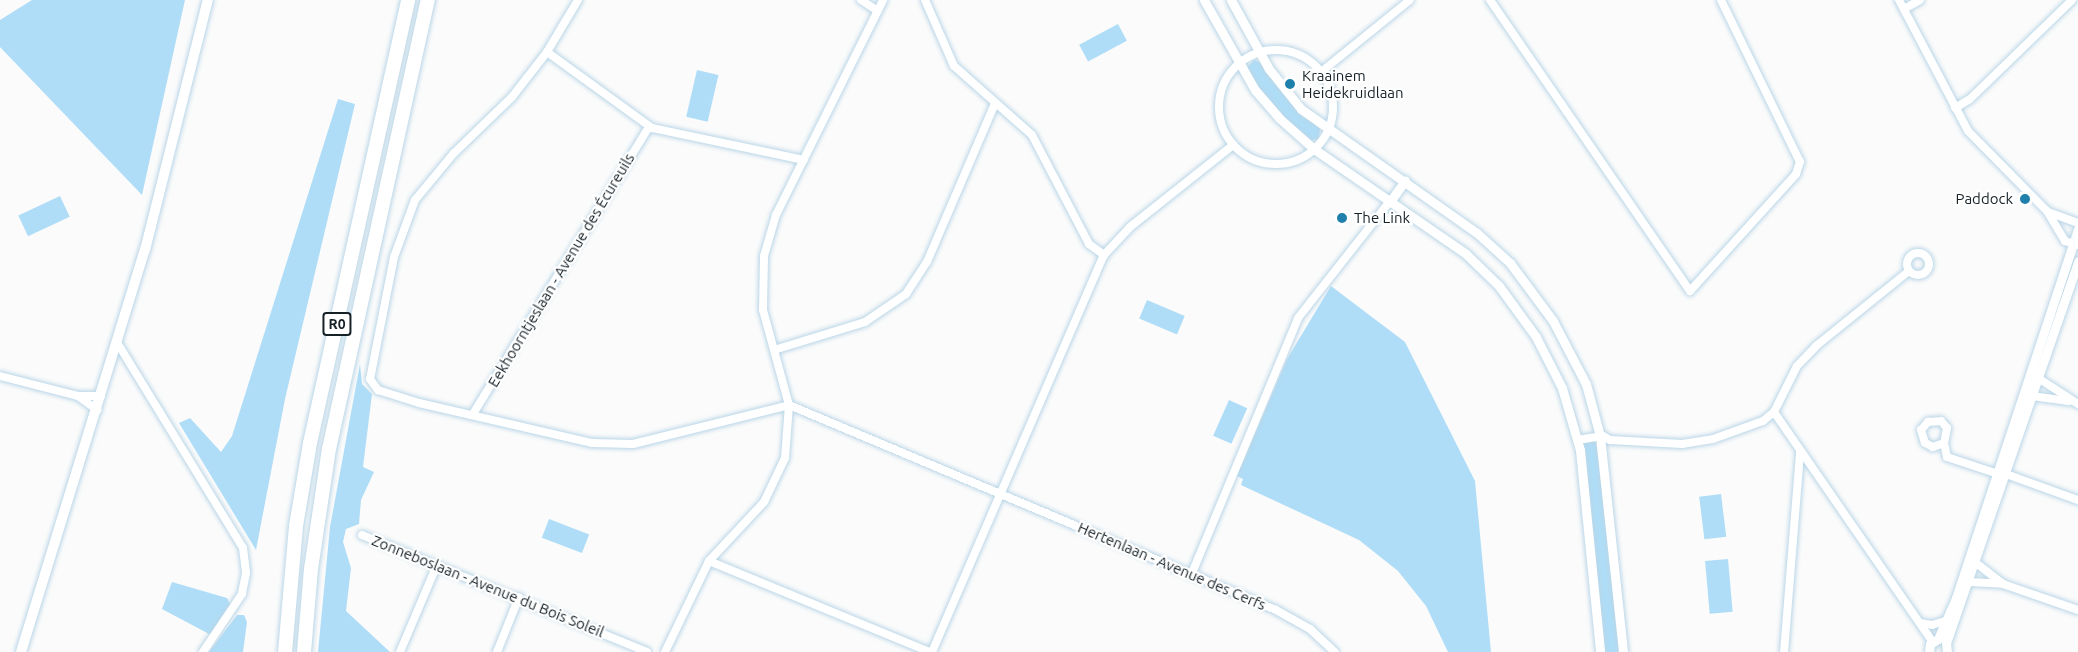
<!DOCTYPE html>
<meta charset="utf-8">
<style>
body{margin:0}
#map{position:relative;width:2078px;height:652px;overflow:hidden;background:#fbfbfb;font-family:Ubuntu,sans-serif}
div>[style]{position:absolute}
.green>*{inset:0;background:#afddf7;transform-origin:0 0}
.roads{filter:drop-shadow(0 0 2px #bad6e7) drop-shadow(0 0 2px #bad6e7)}
.minor>*{height:8px;margin:-4px;padding:0 4px;transform-origin:4px;border-radius:4px;background:#fff}
.minor>.ring{margin:-4px;padding:0;box-sizing:content-box;background:none;border:8px solid #fff;border-radius:50%}
.tertiary>*{height:9px;margin:-4.5px;padding:0 4.5px;transform-origin:4.5px;border-radius:4.5px;background:#fff}
.secondary>*{height:10px;margin:-5px;padding:0 5px;transform-origin:5px;border-radius:5px;background:#fff}
.motorway>*{height:14px;margin:-7px;padding:0 7px;transform-origin:7px;border-radius:7px;background:#fff}
.dots>*{width:16px;height:16px;translate:-50% -50%;box-sizing:border-box;border:3px solid #fff;border-radius:50%}
span{translate:-50% -50%;white-space:nowrap;text-align:center;line-height:1.15;-webkit-text-stroke:4.5px #fff;paint-order:stroke}
.shield-label span{padding:2px 4px;background:#fff;border:2px solid;border-radius:4px;-webkit-text-stroke-width:0}
.shield-label{font-size:14px;color:#162127;font-weight:700}
.poi-label{font-size:15px;color:#162127}
.left{translate:0 -50%;text-align:left}
.right{translate:-100% -50%;text-align:right}
.street-label{font-size:15px;color:#162127}
</style>
<div id="map">
<div class="green">
<div style="clip-path:polygon(32px 0,185px 0,142px 195px,0 47px,0 20px)"></div>
<div style="left:1118px;top:24px;width:19px;height:44px;rotate:62deg"></div>
<div style="clip-path:polygon(1254px 60px,1262px 63px,1320px 129px,1319px 139px,1308px 141px,1263px 96px,1246px 68px)"></div>
<div style="left:697px;top:70px;width:22px;height:48px;rotate:13deg"></div>
<div style="clip-path:polygon(338px 99px,355px 104px,285px 399px,256px 550px,179px 423px,190px 418px,221px 452px,232px 436px)"></div>
<div style="left:60px;top:196px;width:23px;height:46px;rotate:65deg"></div>
<div style="clip-path:polygon(1331px 286px,1405px 342px,1475px 481px,1491px 652px,1448px 652px,1426px 606px,1398px 571px,1359px 540px,1241px 485px,1243px 479px,1237px 476px,1287px 359px)"></div>
<div style="left:1147px;top:300px;width:41px;height:20px;rotate:23deg"></div>
<div style="clip-path:polygon(360px 364px,362px 384px,372px 394px,363px 467px,374px 472px,361px 500px,359px 524px,346px 529px,343px 542px,351px 568px,346px 611px,390px 652px,318px 652px,330px 527px)"></div>
<div style="left:1229px;top:400px;width:20px;height:39px;rotate:24deg"></div>
<div style="clip-path:polygon(1596px 440px,1621px 652px,1603px 652px,1582px 443px)"></div>
<div style="left:1721px;top:494px;width:43px;height:22px;rotate:83deg"></div>
<div style="left:549px;top:519px;width:43px;height:20px;rotate:21deg"></div>
<div style="left:1728px;top:559px;width:53px;height:23px;rotate:85deg"></div>
<div style="clip-path:polygon(172px 582px,227px 598px,231px 606px,211px 635px,162px 609px)"></div>
<div style="clip-path:polygon(237px 615px,244px 615px,247px 622px,243px 652px,209px 652px)"></div>
</div>
<div class="roads">
<div class="minor">
<div style="left:578px;top:0;width:61px;rotate:120.8deg"></div>
<div style="left:547px;top:52px;width:57px;rotate:127.9deg"></div>
<div style="left:512px;top:97px;width:81px;rotate:136deg"></div>
<div style="left:454px;top:153px;width:61px;rotate:129.7deg"></div>
<div style="left:415px;top:200px;width:61px;rotate:110.2deg"></div>
<div style="left:394px;top:257px;width:124px;rotate:101.1deg"></div>
<div style="left:370px;top:379px;width:14px;rotate:54deg"></div>
<div style="left:378px;top:390px;width:43px;rotate:17.6deg"></div>
<div style="left:419px;top:403px;width:178px;rotate:13deg"></div>
<div style="left:592px;top:443px;width:41px;rotate:1.4deg"></div>
<div style="left:633px;top:444px;width:161px;rotate:-14deg"></div>
<div style="left:861px;top:0;width:20px;rotate:33deg"></div>
<div style="left:925px;top:0;width:72px;rotate:66.3deg"></div>
<div style="left:954px;top:66px;width:104px;rotate:41.5deg"></div>
<div style="left:1032px;top:135px;width:123px;rotate:62.4deg"></div>
<div style="left:1089px;top:244px;width:19px;rotate:36deg"></div>
<div style="left:1490px;top:0;width:353px;rotate:55.5deg"></div>
<div style="left:1690px;top:291px;width:158px;rotate:-47.8deg"></div>
<div style="left:1796px;top:174px;width:13px;rotate:-72deg"></div>
<div style="left:1800px;top:162px;width:180px;rotate:-116deg"></div>
<div style="left:1899px;top:0;width:148px;rotate:62.2deg"></div>
<div style="left:1968px;top:131px;width:112px;rotate:45.4deg"></div>
<div style="left:2047px;top:211px;width:35px;rotate:59deg"></div>
<div style="left:2065px;top:241px;width:14px;rotate:17deg"></div>
<div style="left:1904px;top:9px;width:18px;rotate:-29deg"></div>
<div class="ring" style="left:1219px;top:50px;width:106px;height:106px"></div>
<div style="left:547px;top:52px;width:130px;rotate:35.9deg"></div>
<div style="left:652px;top:128px;width:155px;rotate:11.9deg"></div>
<div style="left:1321px;top:72px;width:114px;rotate:-39deg"></div>
<div style="left:1955px;top:108px;width:17px;rotate:-31deg"></div>
<div style="left:1970px;top:99px;width:142px;rotate:-44.1deg"></div>
<div style="left:2048px;top:212px;width:32px;rotate:20deg"></div>
<div class="ring" style="left:1907px;top:253px;width:14px;height:14px"></div>
<div style="left:118px;top:344px;width:239px;rotate:58.5deg"></div>
<div style="left:243px;top:548px;width:25px;rotate:83deg"></div>
<div style="left:246px;top:573px;width:21px;rotate:101deg"></div>
<div style="left:242px;top:594px;width:70px;rotate:123.9deg"></div>
<div style="left:774px;top:350px;width:95px;rotate:-17.1deg"></div>
<div style="left:865px;top:322px;width:50px;rotate:-34.3deg"></div>
<div style="left:906px;top:294px;width:38px;rotate:-57deg"></div>
<div style="left:927px;top:262px;width:173px;rotate:-66.8deg"></div>
<div style="left:0;top:376px;width:81px;rotate:14.4deg"></div>
<div style="left:78px;top:396px;width:23px"></div>
<div style="left:2038px;top:378px;width:48px;rotate:33deg"></div>
<div style="left:78px;top:396px;width:24px;rotate:36deg"></div>
<div style="left:2032px;top:396px;width:37px;rotate:8deg"></div>
<div style="left:789px;top:405px;width:528px;rotate:22.83deg"></div>
<div style="left:1276px;top:610px;width:39px;rotate:29deg"></div>
<div style="left:1310px;top:629px;width:34px;rotate:43deg"></div>
<div style="left:1774px;top:412px;width:278px;rotate:55.4deg"></div>
<div style="left:473px;top:414px;width:337px;rotate:-58.5deg"></div>
<div style="left:1577px;top:440px;width:26px;rotate:-9deg"></div>
<div style="left:1603px;top:436px;width:8px;rotate:30deg"></div>
<div style="left:1610px;top:440px;width:72px;rotate:3.2deg"></div>
<div style="left:1682px;top:444px;width:31px;rotate:-9deg"></div>
<div style="left:1713px;top:439px;width:53px;rotate:-19.8deg"></div>
<div style="left:1763px;top:421px;width:14px;rotate:-39deg"></div>
<div style="left:1774px;top:412px;width:51px;rotate:-63.4deg"></div>
<div style="left:1797px;top:366px;width:28px;rotate:-46deg"></div>
<div style="left:1816px;top:346px;width:119px;rotate:-38.9deg"></div>
<div style="left:1944px;top:443px;width:12px;rotate:160deg"></div>
<div style="left:1933px;top:447px;width:9px;rotate:-153deg"></div>
<div style="left:1925px;top:443px;width:14px;rotate:-107deg"></div>
<div style="left:1921px;top:430px;width:11px;rotate:-49deg"></div>
<div style="left:1928px;top:422px;width:13px;rotate:-4deg"></div>
<div style="left:1941px;top:421px;width:9px;rotate:49deg"></div>
<div style="left:1947px;top:428px;width:15px;rotate:101deg"></div>
<div style="left:1944px;top:443px;width:14px;rotate:78deg"></div>
<div style="left:1947px;top:457px;width:54px;rotate:18.4deg"></div>
<div style="left:2006px;top:474px;width:77px;rotate:19.9deg"></div>
<div style="left:362px;top:535px;width:308px;rotate:22.3deg"></div>
<div style="left:709px;top:561px;width:239px;rotate:22.4deg"></div>
<div style="left:1192px;top:573px;width:276px;rotate:-67.4deg"></div>
<div style="left:1298px;top:318px;width:150px;rotate:-51.8deg"></div>
<div style="left:1970px;top:582px;width:33px;rotate:3deg"></div>
<div style="left:2003px;top:584px;width:34px;rotate:-142deg"></div>
<div style="left:2003px;top:584px;width:79px;rotate:19.1deg"></div>
<div style="left:1920px;top:623px;width:12px;rotate:9deg"></div>
<div style="left:1932px;top:625px;width:17px;rotate:-17deg"></div>
<div style="left:400px;top:652px;width:95px;rotate:-67deg"></div>
<div style="left:497px;top:652px;width:59px;rotate:-68.2deg"></div>
<div style="left:665px;top:652px;width:101px;rotate:-64.2deg"></div>
<div style="left:709px;top:561px;width:81px;rotate:-47deg"></div>
<div style="left:764px;top:502px;width:49px;rotate:-64.5deg"></div>
<div style="left:785px;top:458px;width:53px;rotate:-85.7deg"></div>
<div style="left:789px;top:405px;width:98px;rotate:-105.3deg"></div>
<div style="left:763px;top:310px;width:54px;rotate:-88.9deg"></div>
<div style="left:764px;top:256px;width:43px;rotate:-73.7deg"></div>
<div style="left:776px;top:215px;width:240px;rotate:-63.5deg"></div>
<div style="left:932px;top:652px;width:433px;rotate:-66.6deg"></div>
<div style="left:1104px;top:255px;width:38px;rotate:-47deg"></div>
<div style="left:1130px;top:227px;width:132px;rotate:-38.5deg"></div>
<div style="left:1784px;top:652px;width:202px;rotate:-85.4deg"></div>
</div>
<div class="tertiary">
<div style="left:1204px;top:0;width:103px;rotate:60.5deg"></div>
<div style="left:1255px;top:90px;width:37px;rotate:49deg"></div>
<div style="left:1279px;top:118px;width:47px;rotate:41.5deg"></div>
<div style="left:1314px;top:149px;width:185px;rotate:34.6deg"></div>
<div style="left:1466px;top:254px;width:46px;rotate:44.1deg"></div>
<div style="left:1499px;top:286px;width:63px;rotate:54deg"></div>
<div style="left:1536px;top:337px;width:57px;rotate:63deg"></div>
<div style="left:1562px;top:388px;width:65px;rotate:73.8deg"></div>
<div style="left:1580px;top:450px;width:203px;rotate:84.3deg"></div>
<div style="left:1231px;top:0;width:79px;rotate:61.2deg"></div>
<div style="left:1269px;top:69px;width:51px;rotate:51.3deg"></div>
<div style="left:1301px;top:109px;width:215px;rotate:35.2deg"></div>
<div style="left:1477px;top:233px;width:45px;rotate:42.3deg"></div>
<div style="left:1510px;top:263px;width:72px;rotate:53.4deg"></div>
<div style="left:1553px;top:321px;width:71px;rotate:62.4deg"></div>
<div style="left:1586px;top:384px;width:54px;rotate:74.9deg"></div>
<div style="left:1600px;top:436px;width:217px;rotate:83.9deg"></div>
<div style="left:1391px;top:200px;width:24px;rotate:-54deg"></div>
<div style="left:1929px;top:652px;width:8px;rotate:-83deg"></div>
<div style="left:1930px;top:644px;width:9px;rotate:-32deg"></div>
<div style="left:1938px;top:639px;width:45px;rotate:-66.3deg"></div>
<div style="left:1956px;top:598px;width:389px;rotate:-71.7deg"></div>
<div style="left:1947px;top:652px;width:9px;rotate:-96deg"></div>
<div style="left:1946px;top:643px;width:404px;rotate:-70.9deg"></div>
</div>
<div class="secondary">
<div style="left:21px;top:652px;width:421px;rotate:-72.9deg"></div>
<div style="left:145px;top:250px;width:258px;rotate:-75.9deg"></div>
</div>
<div class="motorway">
<div style="left:285px;top:652px;width:126px;rotate:-85deg"></div>
<div style="left:296px;top:526px;width:84px;rotate:-80.4deg"></div>
<div style="left:310px;top:443px;width:454px;rotate:-77.5deg"></div>
<div style="left:304px;top:652px;width:83px;rotate:-85.2deg"></div>
<div style="left:311px;top:569px;width:121px;rotate:-81.5deg"></div>
<div style="left:329px;top:449px;width:460px;rotate:-77.6deg"></div>
</div>
</div>
<div class="dots">
<div style="left:1290px;top:84px;background:#1f80ab"></div>
<div style="left:2025px;top:199px;background:#1f80ab"></div>
<div style="left:1342px;top:218px;background:#1f80ab"></div>
</div>
<div class="shield-label">
<span style="left:337px;top:324px">R0</span>
</div>
<div class="poi-label">
<span class="left" style="left:1302px;top:84px">Kraainem<br>Heidekruidlaan</span>
<span class="right" style="left:2013px;top:199px">Paddock</span>
<span class="left" style="left:1354px;top:218px">The Link</span>
</div>
<div class="street-label">
<span style="left:561px;top:270px;rotate:-59deg">Eekhoorntjeslaan - Avenue des Écureuils</span>
<span style="left:1172px;top:566px;rotate:23deg">Hertenlaan - Avenue des Cerfs</span>
<span style="left:488px;top:586px;rotate:22deg">Zonneboslaan - Avenue du Bois Soleil</span>
</div>
</div>
